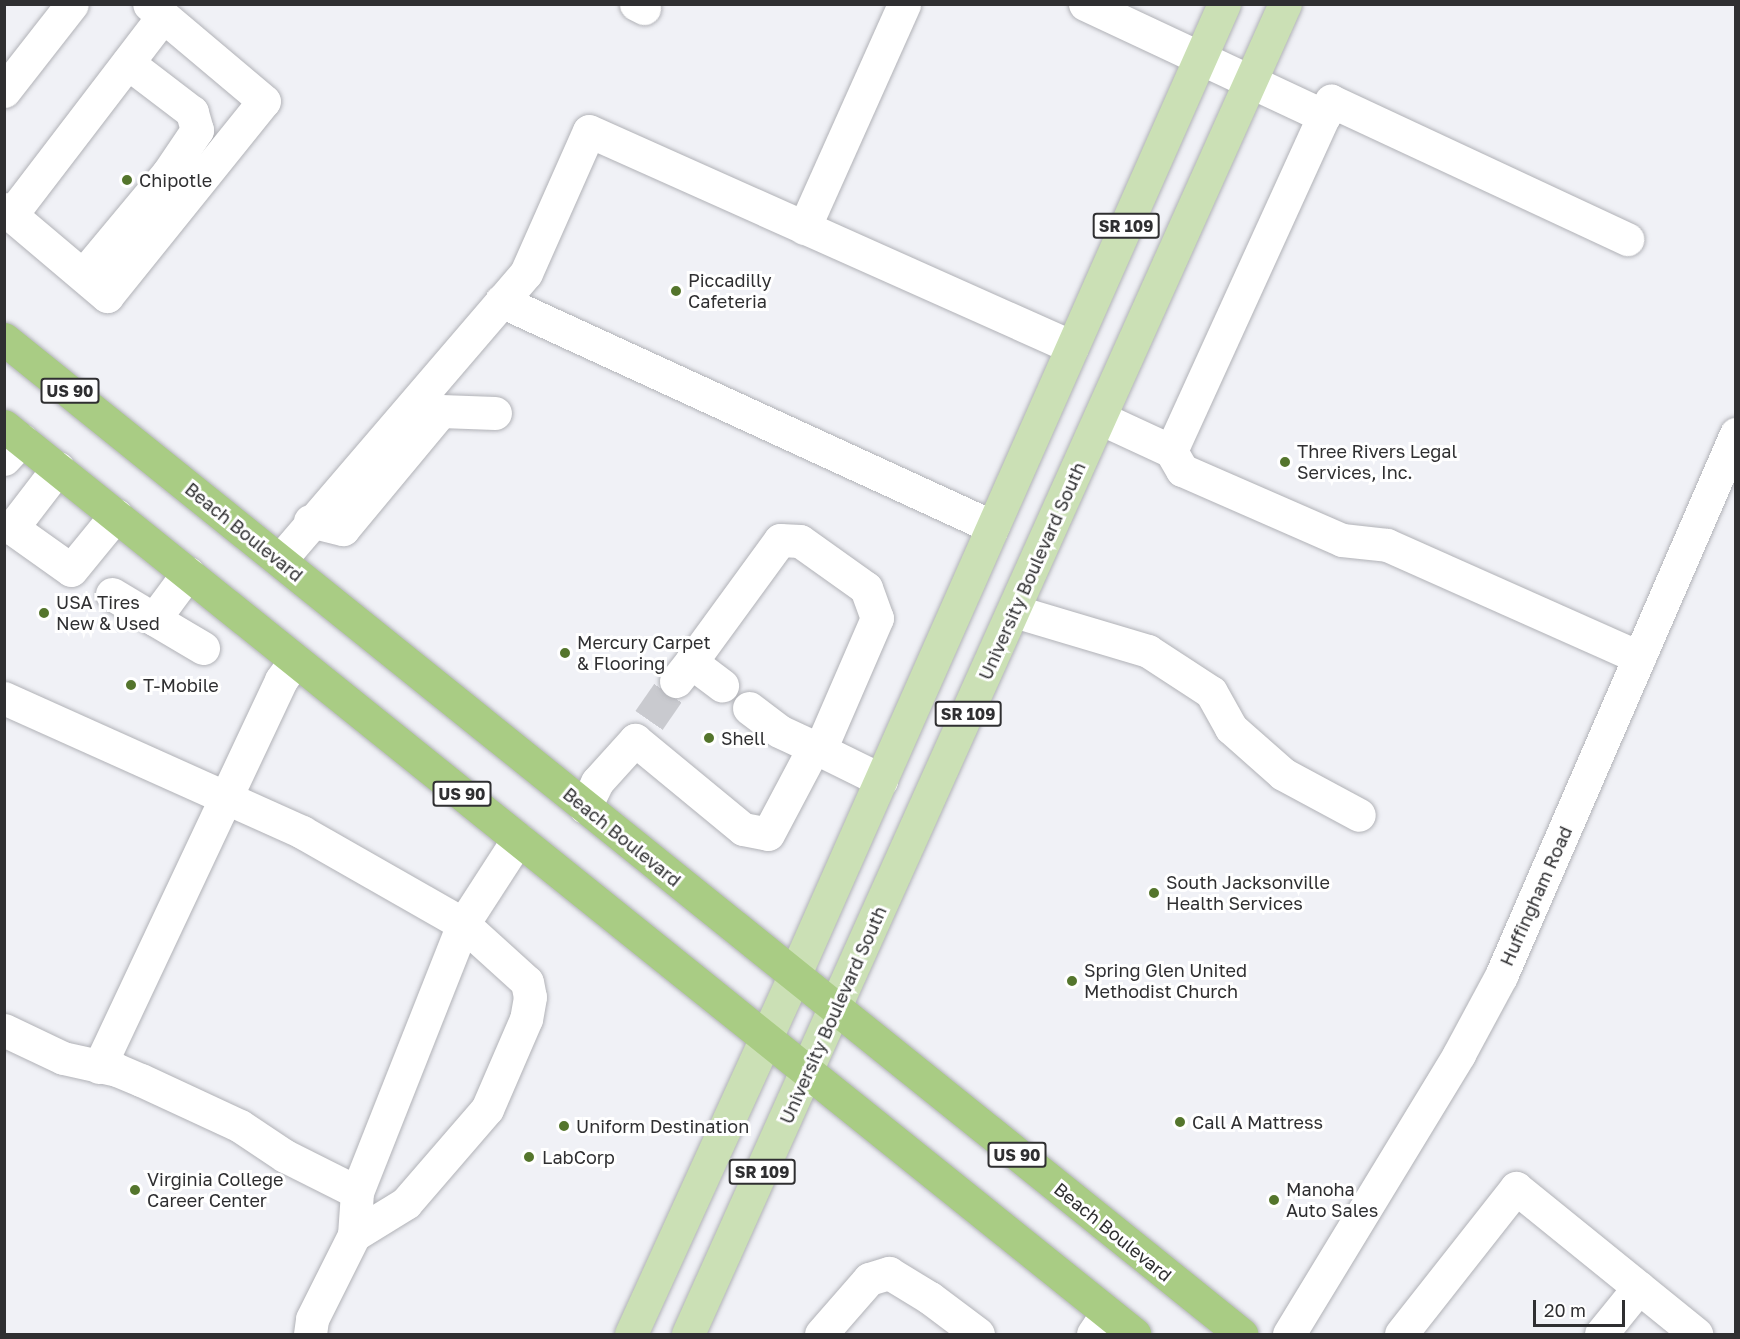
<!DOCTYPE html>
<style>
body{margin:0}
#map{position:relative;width:1740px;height:1339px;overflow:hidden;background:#f0f1f6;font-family:"Golos Text",sans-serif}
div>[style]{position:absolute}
.minor-tunnel>*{height:33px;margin-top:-16.5px;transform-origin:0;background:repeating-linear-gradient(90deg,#c9cacf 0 33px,transparent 0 49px)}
.roads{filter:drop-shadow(0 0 2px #b1b2b7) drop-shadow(0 0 2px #b1b2b7)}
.minor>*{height:33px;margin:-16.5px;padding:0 16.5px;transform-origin:16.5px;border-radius:16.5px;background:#fff}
.major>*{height:33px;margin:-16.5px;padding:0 16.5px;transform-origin:16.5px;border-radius:16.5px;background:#cbe0b5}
.highway>*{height:33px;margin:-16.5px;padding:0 16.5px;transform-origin:16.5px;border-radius:16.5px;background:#a9cc84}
.dots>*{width:16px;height:16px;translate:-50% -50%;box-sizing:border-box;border:3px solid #fff;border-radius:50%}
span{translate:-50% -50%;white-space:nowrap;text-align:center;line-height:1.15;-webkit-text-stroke:6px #fff;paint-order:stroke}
.shield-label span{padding:2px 4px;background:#fff;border:2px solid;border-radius:4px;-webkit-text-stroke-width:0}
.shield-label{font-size:16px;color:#2f2f31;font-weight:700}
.poi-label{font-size:18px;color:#2f2f31}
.left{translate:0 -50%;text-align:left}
.street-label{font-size:18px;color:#2f2f31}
.frame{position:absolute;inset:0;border:6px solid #2f2f31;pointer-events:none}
.scale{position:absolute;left:1533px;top:1300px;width:92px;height:27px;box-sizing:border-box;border:3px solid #2f2f31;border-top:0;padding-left:8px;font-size:18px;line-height:21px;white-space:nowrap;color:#2f2f31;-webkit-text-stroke:4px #fff;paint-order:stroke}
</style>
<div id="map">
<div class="minor-tunnel">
<div style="left:649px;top:720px;width:47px;rotate:-55.3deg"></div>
</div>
<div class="roads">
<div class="minor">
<div style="left:636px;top:4px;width:9px;rotate:27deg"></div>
<div style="left:1085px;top:4px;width:264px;rotate:25.1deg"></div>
<div style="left:1324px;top:116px;width:17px;rotate:-65deg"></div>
<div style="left:1331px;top:101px;width:327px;rotate:25deg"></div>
<div style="left:4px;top:91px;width:110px;rotate:-52deg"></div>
<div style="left:4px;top:209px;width:135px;rotate:40.2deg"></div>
<div style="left:107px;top:296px;width:250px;rotate:-51.2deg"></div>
<div style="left:264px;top:101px;width:150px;rotate:-139.9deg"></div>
<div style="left:11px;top:215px;width:250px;rotate:-52.6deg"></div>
<div style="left:804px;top:228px;width:245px;rotate:-65.9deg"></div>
<div style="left:83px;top:275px;width:133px;rotate:-50.2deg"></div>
<div style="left:168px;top:173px;width:52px;rotate:-56deg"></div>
<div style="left:197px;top:130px;width:19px;rotate:-106deg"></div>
<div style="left:192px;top:112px;width:81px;rotate:-142.6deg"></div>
<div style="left:501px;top:301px;width:541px;rotate:24.67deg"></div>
<div style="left:1100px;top:418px;width:78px;rotate:24.9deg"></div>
<div style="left:1171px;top:451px;width:22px;rotate:60deg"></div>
<div style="left:1182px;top:470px;width:175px;rotate:23.6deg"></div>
<div style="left:1342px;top:540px;width:45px;rotate:6.3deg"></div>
<div style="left:1387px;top:545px;width:276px;rotate:24deg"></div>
<div style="left:1171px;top:451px;width:368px;rotate:-65.5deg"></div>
<div style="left:4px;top:459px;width:26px;rotate:-47deg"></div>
<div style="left:58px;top:468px;width:76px;rotate:127.5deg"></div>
<div style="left:12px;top:528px;width:72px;rotate:35.4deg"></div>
<div style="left:71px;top:570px;width:71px;rotate:-50.7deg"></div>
<div style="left:310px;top:521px;width:34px;rotate:14deg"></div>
<div style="left:343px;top:529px;width:153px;rotate:-50.3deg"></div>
<div style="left:441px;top:411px;width:54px;rotate:2.1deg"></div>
<div style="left:280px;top:560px;width:378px;rotate:-49.4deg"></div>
<div style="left:526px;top:273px;width:155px;rotate:-66.1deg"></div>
<div style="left:589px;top:131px;width:529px;rotate:24.09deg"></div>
<div style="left:188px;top:573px;width:57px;rotate:126.5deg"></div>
<div style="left:154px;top:619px;width:57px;rotate:30.6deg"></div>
<div style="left:112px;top:594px;width:49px;rotate:30.8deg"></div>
<div style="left:1014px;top:611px;width:140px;rotate:16.6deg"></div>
<div style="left:1148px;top:651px;width:75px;rotate:33.1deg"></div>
<div style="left:1211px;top:692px;width:41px;rotate:60.9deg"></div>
<div style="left:1231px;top:728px;width:69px;rotate:41.5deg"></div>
<div style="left:1283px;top:774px;width:86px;rotate:28.3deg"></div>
<div style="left:691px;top:662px;width:151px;rotate:-53.9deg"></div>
<div style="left:780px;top:540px;width:20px;rotate:3deg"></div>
<div style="left:800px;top:541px;width:81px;rotate:35.5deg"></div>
<div style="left:866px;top:588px;width:32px;rotate:70deg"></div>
<div style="left:877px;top:618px;width:144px;rotate:113.4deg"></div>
<div style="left:676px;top:681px;width:24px;rotate:-52deg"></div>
<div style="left:691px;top:662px;width:39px;rotate:37deg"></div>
<div style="left:4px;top:698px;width:327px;rotate:24.2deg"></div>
<div style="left:302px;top:832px;width:185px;rotate:29.7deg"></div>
<div style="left:463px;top:924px;width:86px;rotate:42.2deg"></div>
<div style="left:527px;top:982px;width:15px;rotate:79deg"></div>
<div style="left:530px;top:997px;width:22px;rotate:100deg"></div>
<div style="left:526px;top:1019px;width:98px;rotate:113.4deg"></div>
<div style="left:487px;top:1109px;width:124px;rotate:130.8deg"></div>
<div style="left:406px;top:1203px;width:61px;rotate:148.4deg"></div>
<div style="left:749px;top:708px;width:38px;rotate:37deg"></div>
<div style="left:779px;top:731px;width:38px;rotate:25deg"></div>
<div style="left:585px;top:807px;width:28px;rotate:-64deg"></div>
<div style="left:597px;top:782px;width:57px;rotate:-47.9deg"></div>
<div style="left:635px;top:740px;width:140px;rotate:39.5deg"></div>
<div style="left:743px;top:829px;width:25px;rotate:11deg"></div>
<div style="left:768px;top:834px;width:98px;rotate:-62.1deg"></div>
<div style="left:814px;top:747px;width:75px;rotate:26.2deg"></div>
<div style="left:4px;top:1030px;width:65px;rotate:25.4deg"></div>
<div style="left:63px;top:1058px;width:55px;rotate:12.5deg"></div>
<div style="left:117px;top:1070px;width:26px;rotate:23deg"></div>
<div style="left:141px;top:1080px;width:109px;rotate:24.9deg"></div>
<div style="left:240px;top:1126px;width:54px;rotate:33.7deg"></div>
<div style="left:285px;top:1156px;width:80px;rotate:26.6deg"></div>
<div style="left:99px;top:1067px;width:428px;rotate:-64.8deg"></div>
<div style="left:281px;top:680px;width:24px;rotate:-54deg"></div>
<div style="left:310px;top:1334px;width:15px;rotate:-82deg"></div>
<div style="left:312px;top:1319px;width:94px;rotate:-63.4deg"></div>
<div style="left:354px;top:1235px;width:43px;rotate:-86deg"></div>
<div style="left:357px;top:1192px;width:288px;rotate:-68.4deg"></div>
<div style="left:463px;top:924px;width:101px;rotate:-57.1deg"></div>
<div style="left:821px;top:1334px;width:73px;rotate:-48.9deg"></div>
<div style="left:869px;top:1279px;width:21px;rotate:-17deg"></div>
<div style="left:889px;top:1273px;width:48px;rotate:31.4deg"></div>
<div style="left:930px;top:1298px;width:60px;rotate:36.9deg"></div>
<div style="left:1093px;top:1334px;width:25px;rotate:-56deg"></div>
<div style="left:1289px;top:1334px;width:328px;rotate:-58.7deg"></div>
<div style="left:1459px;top:1054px;width:89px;rotate:-61.7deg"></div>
<div style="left:1501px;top:976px;width:591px;rotate:-66.56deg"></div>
<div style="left:1401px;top:1334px;width:186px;rotate:-51.8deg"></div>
<div style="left:1516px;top:1188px;width:232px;rotate:39deg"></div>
<div style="left:1601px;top:1334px;width:60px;rotate:-51deg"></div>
</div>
<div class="major">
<div style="left:631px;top:1334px;width:393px;rotate:-65.5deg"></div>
<div style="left:794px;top:976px;width:1063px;rotate:-66.14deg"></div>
<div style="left:688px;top:1334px;width:1458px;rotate:-65.83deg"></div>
</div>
<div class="highway">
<div style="left:4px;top:339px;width:1588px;rotate:38.81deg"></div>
<div style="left:4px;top:426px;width:1450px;rotate:38.78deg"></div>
</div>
</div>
<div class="dots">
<div style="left:127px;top:180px;background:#54752c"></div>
<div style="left:676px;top:291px;background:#54752c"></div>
<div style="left:1285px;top:462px;background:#54752c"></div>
<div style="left:44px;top:613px;background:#54752c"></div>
<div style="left:565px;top:653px;background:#54752c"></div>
<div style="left:131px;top:685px;background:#54752c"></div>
<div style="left:709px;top:738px;background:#54752c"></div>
<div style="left:1154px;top:893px;background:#54752c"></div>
<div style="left:1072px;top:981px;background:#54752c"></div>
<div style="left:1180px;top:1122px;background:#54752c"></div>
<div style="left:564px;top:1126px;background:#54752c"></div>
<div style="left:529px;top:1157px;background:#54752c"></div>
<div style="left:135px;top:1190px;background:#54752c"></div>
<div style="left:1274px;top:1200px;background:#54752c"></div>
</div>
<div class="shield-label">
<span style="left:1126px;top:226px">SR 109</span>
<span style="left:70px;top:391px">US 90</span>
<span style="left:968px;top:714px">SR 109</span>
<span style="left:462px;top:794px">US 90</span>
<span style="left:1017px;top:1155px">US 90</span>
<span style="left:762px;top:1172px">SR 109</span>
</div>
<div class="poi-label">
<span class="left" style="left:139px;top:180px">Chipotle</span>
<span class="left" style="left:688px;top:291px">Piccadilly<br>Cafeteria</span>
<span class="left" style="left:1297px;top:462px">Three Rivers Legal<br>Services, Inc.</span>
<span class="left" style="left:56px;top:613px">USA Tires<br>New &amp; Used</span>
<span class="left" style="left:577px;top:653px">Mercury Carpet<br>&amp; Flooring</span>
<span class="left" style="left:143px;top:685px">T-Mobile</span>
<span class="left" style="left:721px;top:738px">Shell</span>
<span class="left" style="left:1166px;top:893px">South Jacksonville<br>Health Services</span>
<span class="left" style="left:1084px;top:981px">Spring Glen United<br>Methodist Church</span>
<span class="left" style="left:1192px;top:1122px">Call A Mattress</span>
<span class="left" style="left:576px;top:1126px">Uniform Destination</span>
<span class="left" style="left:542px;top:1157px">LabCorp</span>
<span class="left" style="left:147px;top:1190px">Virginia College<br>Career Center</span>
<span class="left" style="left:1286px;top:1200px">Manoha<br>Auto Sales</span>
</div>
<div class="street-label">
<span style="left:244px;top:532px;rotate:39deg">Beach Boulevard</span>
<span style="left:1032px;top:571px;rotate:-66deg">University Boulevard South</span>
<span style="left:622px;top:837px;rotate:39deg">Beach Boulevard</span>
<span style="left:1536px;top:896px;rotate:-66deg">Huffingham Road</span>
<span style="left:833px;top:1015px;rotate:-66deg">University Boulevard South</span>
<span style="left:1113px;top:1232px;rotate:39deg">Beach Boulevard</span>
</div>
<div class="frame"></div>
<div class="scale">20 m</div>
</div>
